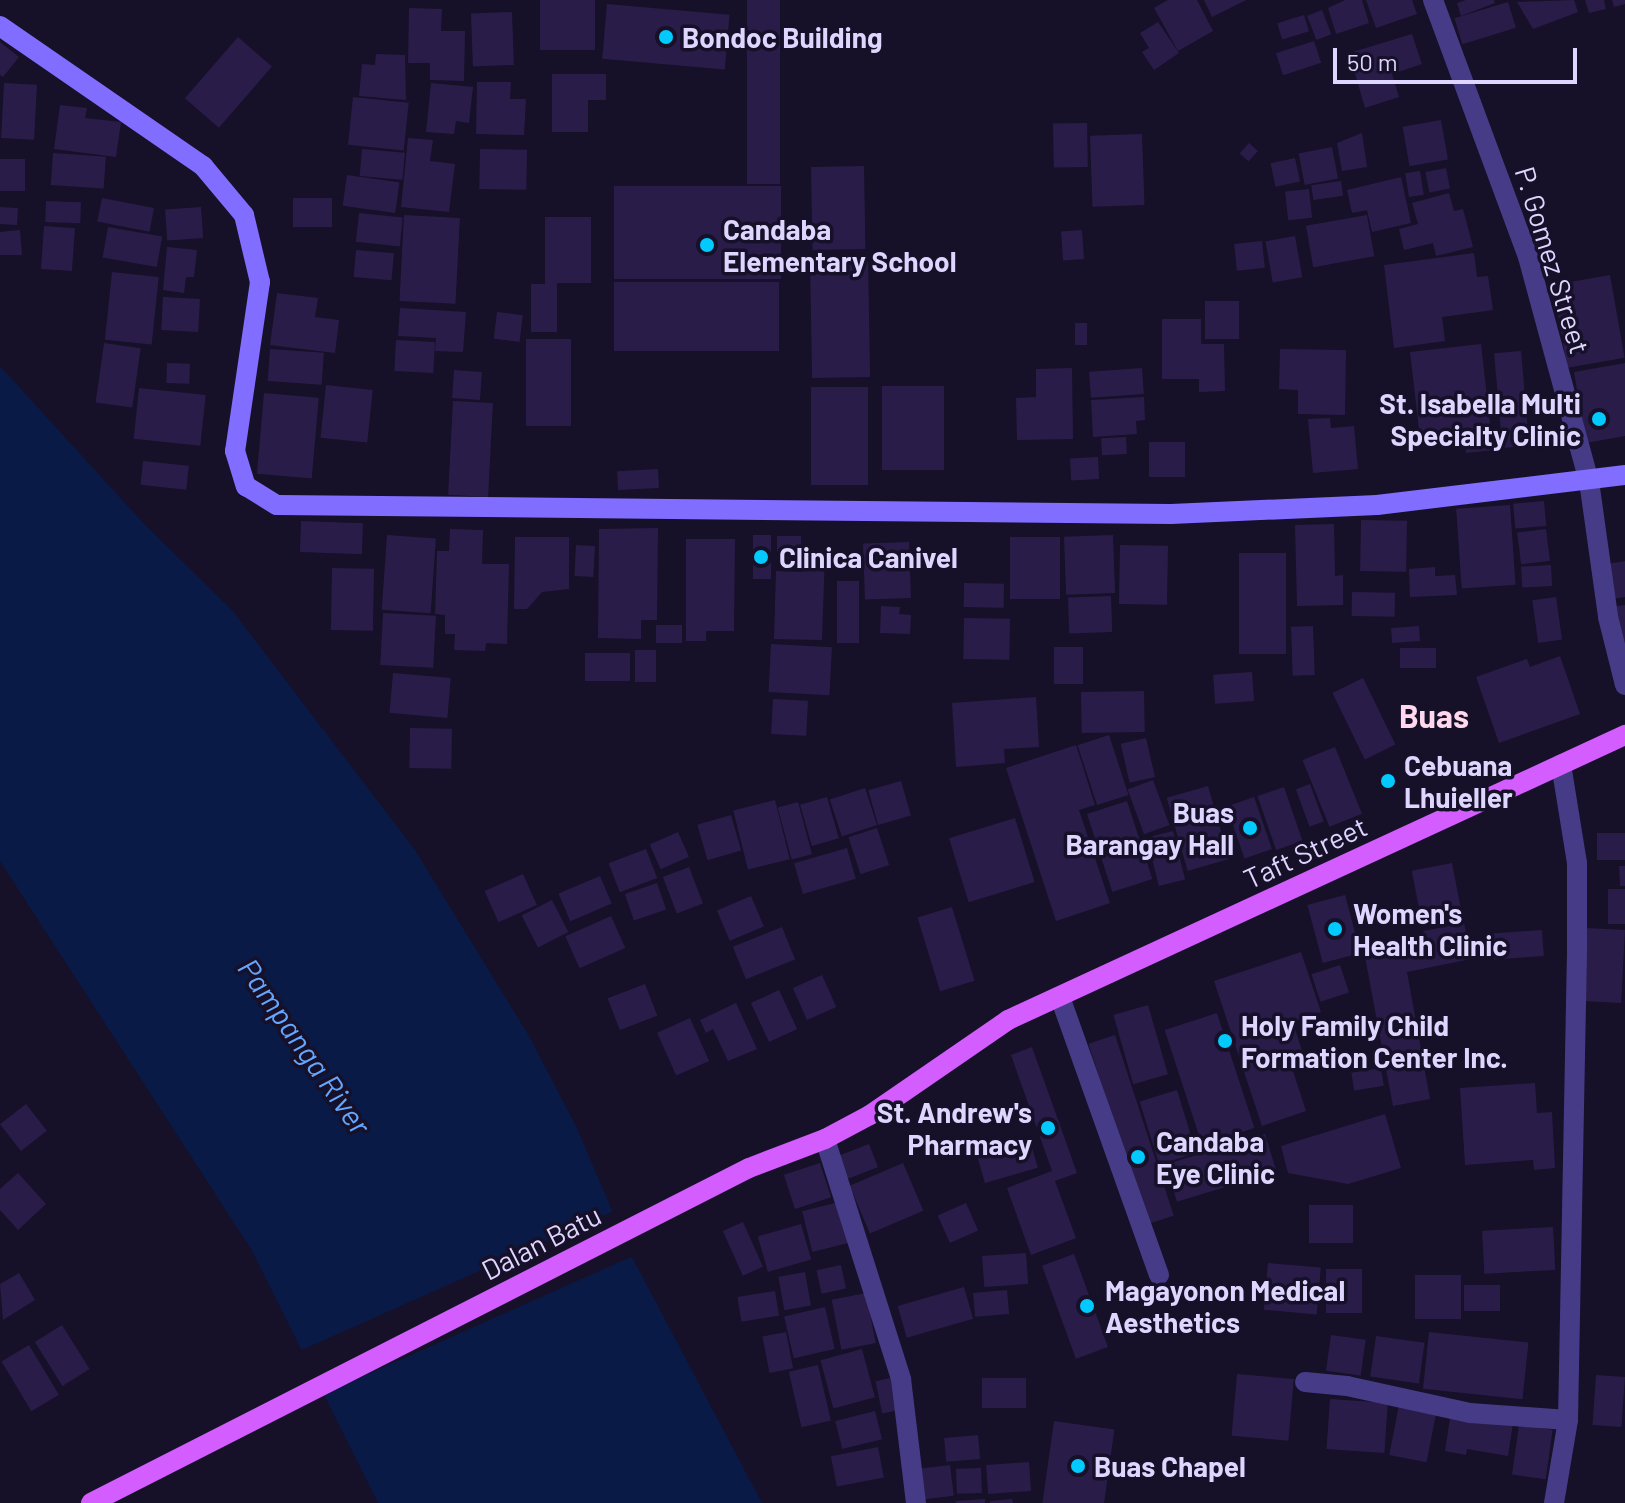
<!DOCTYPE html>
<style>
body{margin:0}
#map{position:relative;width:1625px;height:1503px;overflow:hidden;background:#161028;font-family:Barlow,sans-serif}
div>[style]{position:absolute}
.water>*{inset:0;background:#0a1a46}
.pier>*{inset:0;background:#161028;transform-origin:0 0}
.building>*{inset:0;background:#2a1c49;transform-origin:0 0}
.street>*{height:20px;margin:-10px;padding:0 10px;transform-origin:10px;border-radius:10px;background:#463b87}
.secondary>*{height:20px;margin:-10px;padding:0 10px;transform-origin:10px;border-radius:10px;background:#816dff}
.primary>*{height:20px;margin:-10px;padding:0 10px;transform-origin:10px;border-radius:10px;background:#d45dff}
.dots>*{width:22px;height:22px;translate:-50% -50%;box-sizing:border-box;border:4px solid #161028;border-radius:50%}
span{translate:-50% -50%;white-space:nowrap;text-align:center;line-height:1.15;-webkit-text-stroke:7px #161028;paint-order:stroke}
.poi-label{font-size:28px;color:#dfd6ff;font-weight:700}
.left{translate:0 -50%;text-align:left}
.right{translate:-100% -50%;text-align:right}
.street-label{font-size:28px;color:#dfd6ff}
.water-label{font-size:30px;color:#64a6ff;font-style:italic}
.quarter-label{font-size:32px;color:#ffd8ed;font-weight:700}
.scale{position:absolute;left:1333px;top:48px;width:244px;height:36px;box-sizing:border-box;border:4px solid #dfd6ff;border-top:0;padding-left:10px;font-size:24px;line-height:28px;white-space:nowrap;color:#dfd6ff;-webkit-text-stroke:6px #161028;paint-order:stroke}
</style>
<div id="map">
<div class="water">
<div style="clip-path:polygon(0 366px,146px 526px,232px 610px,415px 850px,529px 1036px,576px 1126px,632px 1257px,762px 1503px,378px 1503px,251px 1249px,0 861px)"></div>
</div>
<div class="pier">
<div style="left:616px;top:1210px;width:49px;height:347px;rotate:66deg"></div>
</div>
<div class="building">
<div style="left:540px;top:0;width:55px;height:50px"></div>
<div style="left:747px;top:0;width:33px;height:184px"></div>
<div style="clip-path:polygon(1168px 0,1197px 0,1213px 31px,1178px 51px,1154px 8px)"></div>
<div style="clip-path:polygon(1204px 0,1246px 0,1212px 17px)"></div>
<div style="clip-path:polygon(1345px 0,1362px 0,1369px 23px,1336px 34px,1328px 8px)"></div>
<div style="clip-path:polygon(1366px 0,1412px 0,1417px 14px,1376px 28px)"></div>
<div style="clip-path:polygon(1466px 0,1494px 0,1495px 3px,1461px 16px,1457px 3px)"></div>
<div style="clip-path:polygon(1574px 0,1578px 12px,1533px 29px,1517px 2px)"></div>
<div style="clip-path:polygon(1585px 0,1604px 0,1606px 9px,1589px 13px)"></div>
<div style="clip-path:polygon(1612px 0,1625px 0,1625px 4px,1614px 7px)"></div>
<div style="left:1508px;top:2px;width:27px;height:56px;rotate:73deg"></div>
<div style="left:607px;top:4px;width:123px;height:55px;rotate:5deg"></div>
<div style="clip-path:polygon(409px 8px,442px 9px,441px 31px,465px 31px,464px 81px,430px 80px,430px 63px,408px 63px)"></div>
<div style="left:1322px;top:10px;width:26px;height:16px;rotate:69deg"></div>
<div style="left:512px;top:12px;width:53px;height:41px;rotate:88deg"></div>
<div style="left:1304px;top:15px;width:17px;height:28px;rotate:73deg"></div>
<div style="clip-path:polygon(1158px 22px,1179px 53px,1154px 70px,1142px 52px,1149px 48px,1140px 33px)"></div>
<div style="clip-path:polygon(1412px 34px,1422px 64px,1392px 74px,1399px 97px,1365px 108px,1349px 53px)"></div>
<div style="left:238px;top:37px;width:45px;height:81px;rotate:41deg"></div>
<div style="left:1314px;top:41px;width:23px;height:40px;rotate:72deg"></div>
<div style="clip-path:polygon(0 42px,19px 57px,3px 77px,0 75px)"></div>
<div style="clip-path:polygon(376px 54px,405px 55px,406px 100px,359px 96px,362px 64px,375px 65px)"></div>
<div style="clip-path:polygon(552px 74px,606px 74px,606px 100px,588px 100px,588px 132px,552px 132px)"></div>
<div style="clip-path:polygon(477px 82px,511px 82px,510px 99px,526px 99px,524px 135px,476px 134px)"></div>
<div style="left:4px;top:83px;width:33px;height:55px;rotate:3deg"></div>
<div style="clip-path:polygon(431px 83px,473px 87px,469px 123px,456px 121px,454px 134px,426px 132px)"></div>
<div style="left:353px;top:97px;width:56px;height:48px;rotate:6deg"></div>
<div style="clip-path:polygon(60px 105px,87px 108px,85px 118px,121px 122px,116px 157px,54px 149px)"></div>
<div style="left:1441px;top:120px;width:40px;height:39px;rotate:80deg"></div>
<div style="left:1087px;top:123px;width:44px;height:34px;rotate:89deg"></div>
<div style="clip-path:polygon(1362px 133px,1367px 167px,1342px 171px,1337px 143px)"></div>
<div style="left:1142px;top:134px;width:71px;height:52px;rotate:88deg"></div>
<div style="clip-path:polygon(408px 138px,433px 140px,430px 161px,455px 164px,449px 212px,401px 207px)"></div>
<div style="left:1249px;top:143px;width:12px;height:14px;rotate:42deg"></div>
<div style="left:1332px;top:147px;width:32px;height:34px;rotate:79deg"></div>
<div style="left:362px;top:149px;width:43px;height:27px;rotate:5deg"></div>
<div style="left:480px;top:149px;width:47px;height:40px;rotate:1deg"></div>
<div style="left:53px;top:153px;width:53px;height:32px;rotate:4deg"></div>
<div style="left:1295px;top:158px;width:24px;height:25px;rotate:78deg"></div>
<div style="left:0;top:159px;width:25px;height:32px"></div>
<div style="left:864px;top:166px;width:83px;height:53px;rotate:89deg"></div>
<div style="left:1446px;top:168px;width:21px;height:21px;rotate:79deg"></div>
<div style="left:1420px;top:171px;width:24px;height:15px;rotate:81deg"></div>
<div style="left:347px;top:175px;width:53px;height:31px;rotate:8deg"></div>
<div style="clip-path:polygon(1401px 177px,1411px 223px,1372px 232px,1367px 210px,1352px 213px,1347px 190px)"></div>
<div style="left:1341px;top:181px;width:15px;height:30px;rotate:82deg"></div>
<div style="left:614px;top:186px;width:167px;height:93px"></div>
<div style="left:1309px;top:189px;width:29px;height:24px;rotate:84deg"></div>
<div style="clip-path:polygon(1449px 193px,1454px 211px,1463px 209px,1473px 247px,1436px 256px,1433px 243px,1404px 250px,1399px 229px,1418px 224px,1412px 203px)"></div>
<div style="left:102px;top:198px;width:53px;height:24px;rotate:11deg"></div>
<div style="left:332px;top:198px;width:29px;height:39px;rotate:90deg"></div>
<div style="left:46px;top:201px;width:35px;height:21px;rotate:2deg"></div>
<div style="left:0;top:207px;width:18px;height:17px;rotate:3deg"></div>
<div style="left:201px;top:207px;width:31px;height:36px;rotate:86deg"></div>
<div style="left:359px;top:213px;width:44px;height:29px;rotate:6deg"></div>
<div style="left:404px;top:215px;width:56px;height:86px;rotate:3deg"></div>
<div style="left:1367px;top:215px;width:42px;height:62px;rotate:80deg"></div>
<div style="clip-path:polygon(545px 217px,591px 217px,591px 283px,557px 283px,557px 332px,531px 332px,531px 284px,545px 284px)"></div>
<div style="left:44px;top:226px;width:31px;height:43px;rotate:4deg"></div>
<div style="left:108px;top:227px;width:55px;height:31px;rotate:10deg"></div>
<div style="clip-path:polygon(20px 230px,22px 255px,0 255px,0 232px)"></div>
<div style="left:1082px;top:230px;width:29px;height:21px;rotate:86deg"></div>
<div style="left:1295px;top:236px;width:42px;height:30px;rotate:80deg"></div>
<div style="left:1262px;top:241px;width:27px;height:28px;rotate:84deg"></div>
<div style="clip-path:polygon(167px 247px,197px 250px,194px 277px,186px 277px,184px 293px,163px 290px)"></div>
<div style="left:356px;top:250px;width:38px;height:27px;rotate:5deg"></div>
<div style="clip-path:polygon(1474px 253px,1477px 277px,1488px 276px,1493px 310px,1442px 317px,1445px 341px,1394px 348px,1384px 265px)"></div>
<div style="left:868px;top:258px;width:119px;height:58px;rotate:89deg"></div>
<div style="left:112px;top:272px;width:47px;height:68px;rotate:6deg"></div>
<div style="left:1610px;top:275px;width:84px;height:58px;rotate:80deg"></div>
<div style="left:614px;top:282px;width:165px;height:69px"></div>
<div style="clip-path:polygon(277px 293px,318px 298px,315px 317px,339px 320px,335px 353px,270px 345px)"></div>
<div style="left:163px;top:297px;width:37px;height:33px;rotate:3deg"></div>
<div style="left:1239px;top:301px;width:38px;height:34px;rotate:90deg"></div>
<div style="clip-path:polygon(400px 308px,466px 312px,463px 352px,435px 351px,436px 338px,398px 336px)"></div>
<div style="left:497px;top:312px;width:26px;height:27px;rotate:7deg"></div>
<div style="clip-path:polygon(1162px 319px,1201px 319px,1201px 344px,1224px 344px,1225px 391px,1199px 392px,1199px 379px,1162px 379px)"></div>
<div style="left:1075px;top:323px;width:12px;height:22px"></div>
<div style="left:526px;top:339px;width:45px;height:87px"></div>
<div style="left:396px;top:340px;width:39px;height:31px;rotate:3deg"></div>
<div style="left:104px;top:343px;width:37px;height:60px;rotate:8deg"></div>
<div style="clip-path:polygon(1481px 344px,1493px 450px,1466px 453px,1465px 442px,1421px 447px,1410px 352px)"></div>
<div style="left:270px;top:349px;width:54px;height:32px;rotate:4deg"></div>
<div style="clip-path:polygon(1280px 349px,1346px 350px,1345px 415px,1298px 414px,1298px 390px,1279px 389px)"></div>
<div style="left:1521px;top:351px;width:95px;height:27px;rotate:85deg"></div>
<div style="left:167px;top:363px;width:23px;height:20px;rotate:2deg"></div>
<div style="clip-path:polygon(1625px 363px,1625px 436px,1586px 443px,1574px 372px)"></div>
<div style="clip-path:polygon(1072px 368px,1073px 439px,1017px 440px,1016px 398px,1036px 397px,1036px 369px)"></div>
<div style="left:1142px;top:368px;width:26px;height:53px;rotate:86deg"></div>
<div style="left:454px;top:370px;width:28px;height:28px;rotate:4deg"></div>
<div style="left:326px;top:385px;width:47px;height:53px;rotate:6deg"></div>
<div style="left:882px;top:386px;width:62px;height:84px"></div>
<div style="left:868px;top:387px;width:98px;height:57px;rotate:90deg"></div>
<div style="left:139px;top:388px;width:67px;height:51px;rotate:6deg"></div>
<div style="left:264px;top:393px;width:55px;height:81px;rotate:5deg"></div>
<div style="clip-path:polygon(1144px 397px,1145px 420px,1136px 421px,1137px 434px,1093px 437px,1091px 400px)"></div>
<div style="left:453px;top:401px;width:40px;height:94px;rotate:3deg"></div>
<div style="clip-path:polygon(1330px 418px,1331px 428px,1354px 426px,1358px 469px,1313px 473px,1308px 419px)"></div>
<div style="left:1126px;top:437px;width:17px;height:25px;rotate:87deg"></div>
<div style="left:1185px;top:442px;width:35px;height:36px;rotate:90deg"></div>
<div style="left:1098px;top:457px;width:22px;height:28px;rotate:87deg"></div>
<div style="left:143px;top:461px;width:46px;height:24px;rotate:6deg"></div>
<div style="left:658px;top:469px;width:19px;height:41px;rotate:87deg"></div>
<div style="left:1544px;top:501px;width:25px;height:31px;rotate:85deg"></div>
<div style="left:1510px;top:505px;width:80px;height:54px;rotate:86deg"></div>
<div style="left:1361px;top:520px;width:46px;height:51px;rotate:1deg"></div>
<div style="left:301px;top:521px;width:62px;height:31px;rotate:2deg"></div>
<div style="clip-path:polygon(1334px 524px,1335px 576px,1343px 575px,1343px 605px,1297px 606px,1295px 525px)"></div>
<div style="clip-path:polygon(658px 528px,657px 620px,641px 620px,641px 639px,598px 638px,599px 529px)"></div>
<div style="clip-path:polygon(450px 529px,483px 530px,482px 564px,509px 564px,507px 644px,486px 643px,485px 651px,454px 650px,455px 634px,445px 634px,445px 615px,435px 614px,437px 551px,449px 551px)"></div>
<div style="left:1546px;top:529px;width:32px;height:29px;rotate:83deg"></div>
<div style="left:387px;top:535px;width:49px;height:75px;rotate:4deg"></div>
<div style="left:753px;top:535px;width:18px;height:44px"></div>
<div style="left:1113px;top:535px;width:58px;height:49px;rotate:88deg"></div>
<div style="left:777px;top:536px;width:24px;height:28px"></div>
<div style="clip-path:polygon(515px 537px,569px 537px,569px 589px,542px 592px,527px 609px,514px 609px)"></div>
<div style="left:1010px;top:537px;width:50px;height:62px"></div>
<div style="clip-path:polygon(686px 539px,735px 539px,734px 631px,706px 631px,706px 641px,686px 641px)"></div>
<div style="left:909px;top:542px;width:56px;height:46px;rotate:88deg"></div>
<div style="left:576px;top:545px;width:19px;height:31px;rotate:3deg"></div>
<div style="left:1120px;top:545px;width:48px;height:59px;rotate:1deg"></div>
<div style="left:1239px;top:553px;width:47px;height:101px"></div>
<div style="clip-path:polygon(803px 554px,825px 554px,822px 640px,774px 639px,776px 571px,803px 572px)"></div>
<div style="clip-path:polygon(1625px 561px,1625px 597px,1612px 599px,1606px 564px)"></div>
<div style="left:1551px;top:565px;width:21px;height:30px;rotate:87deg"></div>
<div style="clip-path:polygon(1435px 567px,1435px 576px,1455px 575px,1457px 595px,1410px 597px,1409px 569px)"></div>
<div style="left:332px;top:568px;width:42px;height:62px;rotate:1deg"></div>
<div style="left:837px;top:581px;width:22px;height:62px"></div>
<div style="left:964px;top:583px;width:40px;height:24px;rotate:1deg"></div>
<div style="left:1352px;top:592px;width:43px;height:24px;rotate:1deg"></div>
<div style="left:1111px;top:596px;width:36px;height:43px;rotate:88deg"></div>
<div style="left:1556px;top:597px;width:43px;height:24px;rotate:82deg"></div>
<div style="clip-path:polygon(1625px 605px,1625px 667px,1612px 607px)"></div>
<div style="clip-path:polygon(881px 606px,900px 607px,899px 614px,911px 615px,910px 634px,880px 633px)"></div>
<div style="left:383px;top:613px;width:53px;height:52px;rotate:3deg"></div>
<div style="left:964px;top:618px;width:46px;height:41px;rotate:1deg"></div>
<div style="left:656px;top:625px;width:26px;height:18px"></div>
<div style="left:1313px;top:626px;width:49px;height:22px;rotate:88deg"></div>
<div style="left:1419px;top:626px;width:15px;height:28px;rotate:86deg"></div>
<div style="left:771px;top:644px;width:61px;height:48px;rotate:3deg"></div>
<div style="left:1054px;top:647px;width:29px;height:37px"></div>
<div style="left:1436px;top:648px;width:20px;height:36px;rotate:90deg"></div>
<div style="left:635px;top:650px;width:21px;height:32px"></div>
<div style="left:630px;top:653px;width:28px;height:45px;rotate:90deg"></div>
<div style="clip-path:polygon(1560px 656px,1580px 714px,1499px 743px,1476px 677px,1527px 659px,1530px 667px)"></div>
<div style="left:1252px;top:672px;width:29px;height:39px;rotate:86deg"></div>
<div style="left:393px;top:673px;width:58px;height:40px;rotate:5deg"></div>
<div style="left:1363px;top:678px;width:74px;height:34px;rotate:64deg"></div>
<div style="left:1144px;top:691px;width:41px;height:63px;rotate:89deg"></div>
<div style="clip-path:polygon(1036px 697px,1039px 747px,1004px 749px,1005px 763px,956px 767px,952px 703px)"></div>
<div style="left:773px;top:699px;width:35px;height:35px;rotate:3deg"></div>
<div style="left:410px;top:728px;width:42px;height:40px;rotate:1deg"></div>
<div style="left:1109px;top:735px;width:63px;height:33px;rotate:72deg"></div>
<div style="left:1146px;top:738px;width:40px;height:26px;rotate:77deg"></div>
<div style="clip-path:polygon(1076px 745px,1095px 805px,1079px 810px,1110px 903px,1056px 921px,1006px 768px)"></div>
<div style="left:1335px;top:747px;width:72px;height:35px;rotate:68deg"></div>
<div style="left:1153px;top:780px;width:48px;height:27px;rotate:70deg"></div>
<div style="left:901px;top:781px;width:36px;height:34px;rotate:74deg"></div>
<div style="left:1310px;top:784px;width:40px;height:15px;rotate:70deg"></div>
<div style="left:1208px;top:786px;width:76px;height:43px;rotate:74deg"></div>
<div style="left:1284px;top:787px;width:57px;height:28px;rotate:71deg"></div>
<div style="left:865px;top:788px;width:39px;height:37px;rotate:72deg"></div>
<div style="left:827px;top:797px;width:43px;height:28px;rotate:74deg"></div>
<div style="left:1254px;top:797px;width:55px;height:29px;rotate:71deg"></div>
<div style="left:775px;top:800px;width:61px;height:43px;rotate:76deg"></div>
<div style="left:1127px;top:801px;width:82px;height:42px;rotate:72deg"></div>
<div style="left:798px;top:802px;width:54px;height:21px;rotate:75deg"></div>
<div style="left:731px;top:815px;width:37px;height:35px;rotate:74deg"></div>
<div style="left:1015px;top:818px;width:67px;height:69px;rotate:73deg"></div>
<div style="left:877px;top:828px;width:39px;height:30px;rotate:72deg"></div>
<div style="left:1173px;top:831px;width:50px;height:27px;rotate:76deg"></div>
<div style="left:678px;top:832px;width:27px;height:31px;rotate:66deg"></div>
<div style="left:1625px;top:833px;width:27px;height:28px;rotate:90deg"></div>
<div style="left:847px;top:848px;width:32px;height:55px;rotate:74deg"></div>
<div style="left:646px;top:849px;width:31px;height:40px;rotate:69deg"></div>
<div style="left:1452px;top:863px;width:53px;height:41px;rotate:79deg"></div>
<div style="clip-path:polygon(1619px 866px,1625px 866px,1625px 886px,1620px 886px)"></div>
<div style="left:689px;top:867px;width:39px;height:28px;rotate:69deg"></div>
<div style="left:523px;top:874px;width:34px;height:42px;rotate:66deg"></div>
<div style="left:600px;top:876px;width:30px;height:45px;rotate:67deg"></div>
<div style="left:657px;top:883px;width:28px;height:34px;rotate:71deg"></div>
<div style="left:1608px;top:889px;width:17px;height:35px"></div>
<div style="left:1345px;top:895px;width:60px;height:39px;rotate:75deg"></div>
<div style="left:751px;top:896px;width:33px;height:37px;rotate:67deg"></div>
<div style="left:552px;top:900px;width:36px;height:34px;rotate:63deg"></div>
<div style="left:952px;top:907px;width:77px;height:36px;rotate:73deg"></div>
<div style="left:611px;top:916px;width:35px;height:50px;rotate:66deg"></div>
<div style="clip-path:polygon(1464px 923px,1471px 959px,1407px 972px,1430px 1099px,1393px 1106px,1365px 957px,1426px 945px,1423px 931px)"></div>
<div style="left:782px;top:927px;width:35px;height:53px;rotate:68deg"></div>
<div style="left:1587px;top:928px;width:38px;height:73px;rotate:3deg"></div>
<div style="left:1542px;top:930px;width:26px;height:50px;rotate:86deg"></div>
<div style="clip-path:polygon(1301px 952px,1321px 1012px,1293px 1022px,1306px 1064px,1292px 1068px,1306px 1111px,1262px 1126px,1214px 981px)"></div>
<div style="left:1340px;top:965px;width:29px;height:30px;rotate:72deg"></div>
<div style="left:822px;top:975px;width:35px;height:32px;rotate:66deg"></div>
<div style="left:645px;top:984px;width:34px;height:40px;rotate:69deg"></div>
<div style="left:779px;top:990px;width:43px;height:31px;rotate:65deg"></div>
<div style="clip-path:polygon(736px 1003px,757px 1049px,728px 1061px,713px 1029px,706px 1033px,700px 1020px)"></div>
<div style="left:1148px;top:1005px;width:72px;height:36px;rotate:74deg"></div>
<div style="left:1217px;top:1013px;width:121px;height:55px;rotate:72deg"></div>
<div style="left:690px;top:1018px;width:47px;height:36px;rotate:66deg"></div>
<div style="left:1115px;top:1035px;width:190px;height:28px;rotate:72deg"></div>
<div style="clip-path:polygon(1032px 1047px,1077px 1173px,1055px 1181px,1076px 1238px,1031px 1255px,1007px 1188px,1052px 1171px,1011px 1055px)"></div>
<div style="left:1381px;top:1068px;width:18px;height:30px;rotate:81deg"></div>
<div style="clip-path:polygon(1535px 1083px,1537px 1113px,1552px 1112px,1555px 1168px,1534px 1170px,1533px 1160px,1465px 1165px,1460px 1088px)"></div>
<div style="left:1177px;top:1090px;width:66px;height:39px;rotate:73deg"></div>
<div style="left:26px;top:1104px;width:34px;height:33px;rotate:52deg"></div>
<div style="clip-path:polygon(1385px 1114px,1401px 1168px,1348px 1184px,1288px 1173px,1281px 1146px)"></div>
<div style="left:1265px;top:1134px;width:39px;height:104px;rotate:73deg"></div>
<div style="left:1029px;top:1137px;width:32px;height:55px;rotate:74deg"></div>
<div style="left:869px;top:1144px;width:25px;height:37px;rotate:69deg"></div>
<div style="left:820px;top:1163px;width:36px;height:38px;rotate:72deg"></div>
<div style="left:903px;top:1163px;width:52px;height:58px;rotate:67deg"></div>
<div style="clip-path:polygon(18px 1173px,46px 1204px,18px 1230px,0 1210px,0 1189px)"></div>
<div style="left:839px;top:1202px;width:42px;height:38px;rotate:76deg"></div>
<div style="left:966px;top:1203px;width:30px;height:31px;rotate:66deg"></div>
<div style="left:1309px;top:1205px;width:44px;height:38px"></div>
<div style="left:743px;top:1222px;width:49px;height:22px;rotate:66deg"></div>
<div style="left:801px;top:1224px;width:37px;height:45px;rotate:74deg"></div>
<div style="left:1553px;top:1227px;width:43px;height:71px;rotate:87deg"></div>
<div style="left:1026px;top:1253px;width:31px;height:44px;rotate:86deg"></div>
<div style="left:1074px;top:1254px;width:99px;height:34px;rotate:70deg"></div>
<div style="left:1268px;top:1263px;width:53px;height:47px;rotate:5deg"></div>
<div style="left:841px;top:1265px;width:24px;height:25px;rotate:78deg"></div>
<div style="left:1326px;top:1269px;width:36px;height:44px"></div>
<div style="left:805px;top:1272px;width:34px;height:27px;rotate:80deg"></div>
<div style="clip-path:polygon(19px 1273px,35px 1300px,3px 1320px,0 1284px)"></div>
<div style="left:1415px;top:1275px;width:46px;height:44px"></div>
<div style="left:1464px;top:1285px;width:36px;height:26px"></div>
<div style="left:964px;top:1287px;width:33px;height:69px;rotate:74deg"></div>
<div style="left:1007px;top:1290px;width:24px;height:34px;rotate:85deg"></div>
<div style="left:775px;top:1291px;width:25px;height:38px;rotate:81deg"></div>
<div style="left:866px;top:1293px;width:51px;height:35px;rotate:79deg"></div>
<div style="left:825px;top:1307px;width:43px;height:42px;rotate:77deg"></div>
<div style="left:62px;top:1325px;width:52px;height:32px;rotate:58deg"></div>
<div style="left:786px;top:1332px;width:37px;height:24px;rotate:79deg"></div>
<div style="left:1429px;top:1332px;width:100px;height:57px;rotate:6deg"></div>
<div style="left:1331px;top:1335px;width:35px;height:36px;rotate:8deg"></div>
<div style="left:1376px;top:1336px;width:49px;height:41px;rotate:8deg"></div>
<div style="left:29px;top:1345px;width:58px;height:32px;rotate:59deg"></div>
<div style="left:862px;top:1349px;width:50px;height:43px;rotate:75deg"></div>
<div style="left:818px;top:1365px;width:57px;height:30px;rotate:77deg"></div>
<div style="left:1237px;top:1374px;width:57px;height:62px;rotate:5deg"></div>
<div style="left:1596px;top:1375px;width:29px;height:50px;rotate:4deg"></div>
<div style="left:895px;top:1377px;width:33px;height:20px;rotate:78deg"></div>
<div style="left:982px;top:1378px;width:44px;height:30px"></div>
<div style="left:1330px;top:1399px;width:58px;height:50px;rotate:4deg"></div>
<div style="left:1399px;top:1405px;width:38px;height:51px;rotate:11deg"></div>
<div style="left:875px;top:1411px;width:29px;height:41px;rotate:76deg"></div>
<div style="clip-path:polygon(1451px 1412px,1513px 1423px,1508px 1456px,1467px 1449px,1466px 1455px,1445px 1451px)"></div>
<div style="left:1054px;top:1421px;width:61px;height:83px;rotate:8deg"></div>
<div style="left:1519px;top:1425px;width:34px;height:50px;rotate:8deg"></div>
<div style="left:978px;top:1435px;width:24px;height:34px;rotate:85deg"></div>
<div style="left:878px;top:1447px;width:31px;height:48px;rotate:79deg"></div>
<div style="left:1029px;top:1462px;width:29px;height:43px;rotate:86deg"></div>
<div style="left:950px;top:1465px;width:31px;height:31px;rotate:83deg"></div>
<div style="left:981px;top:1468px;width:25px;height:25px;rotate:88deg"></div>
<div style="clip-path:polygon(985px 1499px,985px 1503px,956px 1503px,956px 1501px)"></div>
<div style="clip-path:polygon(1012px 1499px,1013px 1503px,990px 1503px,990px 1501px)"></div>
</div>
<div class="street">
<div style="left:1433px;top:0;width:274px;rotate:69.7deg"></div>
<div style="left:1528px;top:257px;width:232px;rotate:74.8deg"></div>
<div style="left:1589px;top:481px;width:137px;rotate:82deg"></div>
<div style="left:1608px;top:617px;width:70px;rotate:76deg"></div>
<div style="left:1060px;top:997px;width:295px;rotate:70.4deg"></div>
<div style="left:825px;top:1139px;width:252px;rotate:72.4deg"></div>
<div style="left:901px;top:1379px;width:125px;rotate:83.1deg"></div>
<div style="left:1305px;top:1382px;width:42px;rotate:5.4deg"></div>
<div style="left:1347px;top:1386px;width:126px;rotate:12.4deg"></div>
<div style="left:1470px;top:1413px;width:98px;rotate:4.1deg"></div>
<div style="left:1554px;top:1503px;width:84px;rotate:-80.4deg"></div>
<div style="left:1568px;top:1420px;width:469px;rotate:-88.9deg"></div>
<div style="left:1577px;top:951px;width:88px;rotate:-90deg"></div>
<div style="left:1577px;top:863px;width:100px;rotate:-99.2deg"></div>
</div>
<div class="secondary">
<div style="left:0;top:26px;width:247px;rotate:34.6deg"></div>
<div style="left:203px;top:166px;width:64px;rotate:50.1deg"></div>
<div style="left:244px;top:215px;width:69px;rotate:76.6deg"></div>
<div style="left:260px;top:282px;width:171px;rotate:98.4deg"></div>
<div style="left:235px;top:451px;width:37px;rotate:73deg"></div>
<div style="left:246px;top:486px;width:36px;rotate:32deg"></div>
<div style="left:277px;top:505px;width:894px;rotate:0.58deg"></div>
<div style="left:1171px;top:514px;width:206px;rotate:-2.5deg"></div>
<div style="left:1377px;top:505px;width:250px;rotate:-6.9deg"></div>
</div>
<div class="primary">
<div style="left:91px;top:1503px;width:738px;rotate:-26.98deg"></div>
<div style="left:749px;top:1168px;width:81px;rotate:-20.9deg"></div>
<div style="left:825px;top:1139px;width:51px;rotate:-28.1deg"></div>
<div style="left:870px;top:1115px;width:168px;rotate:-34.5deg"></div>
<div style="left:1008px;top:1020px;width:680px;rotate:-24.79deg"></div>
</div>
<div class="dots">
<div style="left:666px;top:37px;background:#02caff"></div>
<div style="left:707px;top:245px;background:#02caff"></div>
<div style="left:1599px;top:419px;background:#02caff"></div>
<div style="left:761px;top:557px;background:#02caff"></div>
<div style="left:1388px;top:781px;background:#02caff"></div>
<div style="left:1250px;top:828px;background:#02caff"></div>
<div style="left:1335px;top:929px;background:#02caff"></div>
<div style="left:1225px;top:1041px;background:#02caff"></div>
<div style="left:1048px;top:1128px;background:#02caff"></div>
<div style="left:1138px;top:1157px;background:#02caff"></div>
<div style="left:1087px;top:1306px;background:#02caff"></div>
<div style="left:1078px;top:1466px;background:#02caff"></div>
</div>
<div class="poi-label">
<span class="left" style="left:682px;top:37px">Bondoc Building</span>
<span class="left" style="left:723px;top:245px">Candaba<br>Elementary School</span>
<span class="right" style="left:1581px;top:419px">St. Isabella Multi<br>Specialty Clinic</span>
<span class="left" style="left:779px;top:557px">Clinica Canivel</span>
<span class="left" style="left:1404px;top:781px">Cebuana<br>Lhuieller</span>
<span class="right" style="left:1234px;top:828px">Buas<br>Barangay Hall</span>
<span class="left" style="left:1353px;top:929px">Women's<br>Health Clinic</span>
<span class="left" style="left:1241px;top:1041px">Holy Family Child<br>Formation Center Inc.</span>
<span class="right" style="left:1032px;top:1128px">St. Andrew's<br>Pharmacy</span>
<span class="left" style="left:1156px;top:1157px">Candaba<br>Eye Clinic</span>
<span class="left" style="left:1105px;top:1306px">Magayonon Medical<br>Aesthetics</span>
<span class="left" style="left:1094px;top:1466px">Buas Chapel</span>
</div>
<div class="street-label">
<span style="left:1553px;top:260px;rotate:73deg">P. Gomez Street</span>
<span style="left:1305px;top:852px;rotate:-25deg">Taft Street</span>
<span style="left:541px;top:1242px;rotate:-27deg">Dalan Batu</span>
</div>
<div class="water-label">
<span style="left:305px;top:1046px;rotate:55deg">Pampanga River</span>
</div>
<div class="quarter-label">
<span style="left:1434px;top:715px">Buas</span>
</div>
<div class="scale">50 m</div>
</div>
